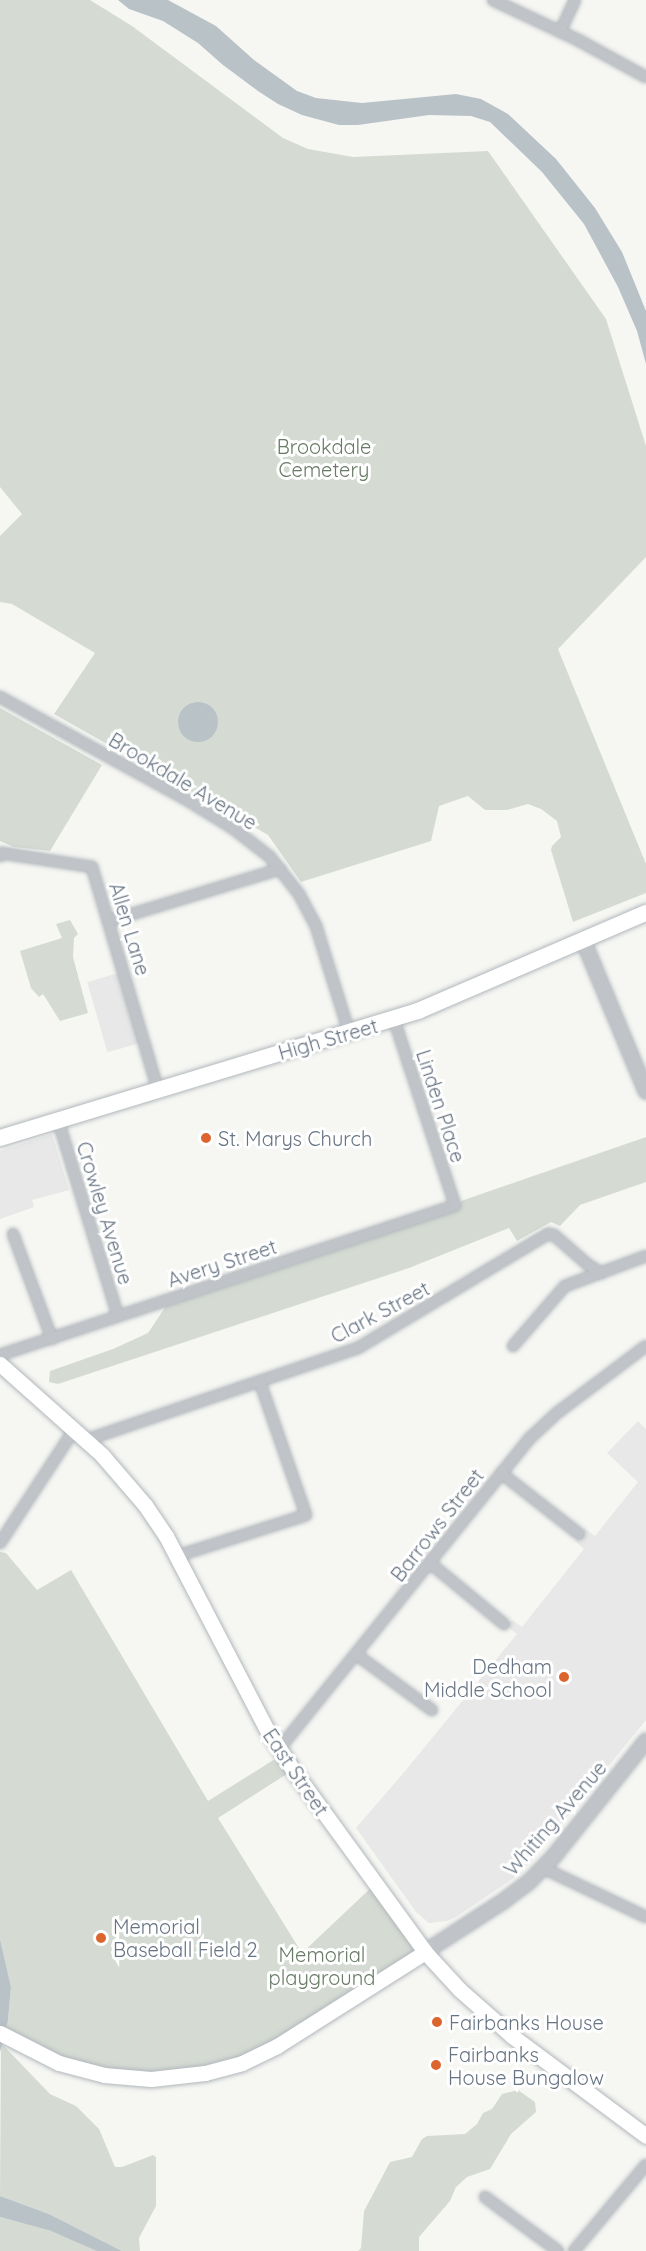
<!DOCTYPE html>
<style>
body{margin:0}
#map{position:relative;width:646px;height:2251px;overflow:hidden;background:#f6f7f3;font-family:Quicksand,sans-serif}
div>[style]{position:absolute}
.built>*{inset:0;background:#e7e8e7;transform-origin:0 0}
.green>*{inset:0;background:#d5dbd3}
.water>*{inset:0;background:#b9c2c7}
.round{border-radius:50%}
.roads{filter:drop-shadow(0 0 2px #b2b7bc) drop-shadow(0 0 2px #b2b7bc)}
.minor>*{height:10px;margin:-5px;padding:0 5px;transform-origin:5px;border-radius:5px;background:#c0c3c7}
.tertiary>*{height:14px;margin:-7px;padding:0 7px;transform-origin:7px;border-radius:7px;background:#c0c3c7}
.secondary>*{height:15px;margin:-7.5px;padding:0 7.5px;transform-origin:7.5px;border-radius:7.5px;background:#fff}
.primary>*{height:16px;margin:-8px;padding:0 8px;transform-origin:8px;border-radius:8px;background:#fff}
.dots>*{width:16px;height:16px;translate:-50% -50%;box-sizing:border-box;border:3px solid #fff;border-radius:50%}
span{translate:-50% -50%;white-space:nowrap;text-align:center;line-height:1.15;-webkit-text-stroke:6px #fff;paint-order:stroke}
.park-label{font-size:20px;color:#687b65}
.street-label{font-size:20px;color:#677483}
.poi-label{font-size:20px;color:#677483}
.left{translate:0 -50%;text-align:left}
.right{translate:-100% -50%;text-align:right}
</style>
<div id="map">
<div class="built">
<div style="left:119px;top:973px;width:73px;height:33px;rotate:74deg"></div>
<div style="clip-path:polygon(52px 1134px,69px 1190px,32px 1200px,34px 1207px,0 1219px,0 1151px)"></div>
<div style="clip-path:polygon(638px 1421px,646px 1429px,646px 1720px,521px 1873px,456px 1917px,447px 1921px,429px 1923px,416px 1912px,356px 1828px,406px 1770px,517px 1634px,507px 1626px,512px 1620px,522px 1627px,584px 1549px,575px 1541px,584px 1528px,595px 1536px,638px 1482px,607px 1453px)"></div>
</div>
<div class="green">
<div style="clip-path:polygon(0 0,90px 0,132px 26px,283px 138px,308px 149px,353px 157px,488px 151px,606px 319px,646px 446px,646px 557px,558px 649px,646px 864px,646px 893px,573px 922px,551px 850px,552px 846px,561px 837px,557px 821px,541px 809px,528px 804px,507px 810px,485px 810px,468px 796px,439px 806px,431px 841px,301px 882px,268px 835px,54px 714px,95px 653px,12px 604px,0 602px,0 536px,22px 514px,0 487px)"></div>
<div style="clip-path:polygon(0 708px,102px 765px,50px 851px,14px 847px,0 841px)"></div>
<div style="clip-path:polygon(70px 920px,78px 934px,74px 938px,73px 957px,88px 1013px,60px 1021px,43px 994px,39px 997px,31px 988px,20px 951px,62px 938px,56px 924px)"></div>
<div style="clip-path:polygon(646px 1137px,646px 1182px,580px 1205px,560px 1226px,551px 1222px,517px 1241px,509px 1228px,409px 1268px,58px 1384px,49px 1382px,50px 1371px,113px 1349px,148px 1333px,166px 1306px,448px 1213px,459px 1206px,461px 1201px)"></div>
<div style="clip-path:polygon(0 1552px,6px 1553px,37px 1590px,71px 1570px,208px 1801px,283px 1754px,293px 1770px,218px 1818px,302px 1953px,375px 1884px,425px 1952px,242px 2063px,120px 2078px,3px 2035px,8px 2020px,11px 1987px,0 1939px)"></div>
<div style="clip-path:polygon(1px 2043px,50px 2094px,76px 2106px,99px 2129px,115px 2167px,122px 2167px,153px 2155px,156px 2157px,156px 2206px,139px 2238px,140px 2251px,122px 2251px,49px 2214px,0 2196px)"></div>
<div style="clip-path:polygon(518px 2090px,535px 2102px,536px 2112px,511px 2134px,490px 2169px,467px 2177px,456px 2187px,450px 2201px,419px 2237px,419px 2251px,358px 2251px,361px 2248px,364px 2211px,390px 2162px,412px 2157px,422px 2139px,427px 2136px,465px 2134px,477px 2124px,483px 2113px,492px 2109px,502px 2094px)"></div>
<div style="clip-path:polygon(0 2217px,51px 2231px,103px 2251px,0 2251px)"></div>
</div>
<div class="water">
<div style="clip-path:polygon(118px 0,168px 0,216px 26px,254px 60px,297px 91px,316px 98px,362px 103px,456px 94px,481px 99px,508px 114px,556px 159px,595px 208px,622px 252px,646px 311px,646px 364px,637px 331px,618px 287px,584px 224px,542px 172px,490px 122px,471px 116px,429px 115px,358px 125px,339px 125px,302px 115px,278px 104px,258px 91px,223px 65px,198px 43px,163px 21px,129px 9px)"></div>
<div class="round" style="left:178px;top:702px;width:40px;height:40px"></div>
<div style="clip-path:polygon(0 1939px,11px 1987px,8px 2020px,0 2052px)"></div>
<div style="clip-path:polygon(0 2196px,49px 2214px,122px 2251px,97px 2251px,51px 2231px,0 2217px)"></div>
</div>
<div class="roads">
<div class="minor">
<div style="left:493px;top:0;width:94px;rotate:25.2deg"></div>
<div style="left:578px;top:40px;width:77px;rotate:28.6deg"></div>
<div style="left:560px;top:32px;width:35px;rotate:-65deg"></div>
<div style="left:0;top:697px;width:210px;rotate:28.8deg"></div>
<div style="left:184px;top:798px;width:59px;rotate:31.8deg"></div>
<div style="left:234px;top:829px;width:46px;rotate:37.9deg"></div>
<div style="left:270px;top:857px;width:47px;rotate:51.9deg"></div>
<div style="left:299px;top:894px;width:36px;rotate:62deg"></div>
<div style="left:316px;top:926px;width:111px;rotate:72.7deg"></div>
<div style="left:0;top:856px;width:3px;rotate:-72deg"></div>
<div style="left:1px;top:853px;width:92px;rotate:8.7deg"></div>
<div style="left:92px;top:867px;width:233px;rotate:73.5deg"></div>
<div style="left:109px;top:921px;width:179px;rotate:-16.9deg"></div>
<div style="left:58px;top:1120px;width:205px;rotate:73deg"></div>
<div style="left:13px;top:1234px;width:112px;rotate:69.6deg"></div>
<div style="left:513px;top:1346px;width:79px;rotate:-49.1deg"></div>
<div style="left:565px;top:1286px;width:86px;rotate:-20.3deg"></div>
<div style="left:0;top:1355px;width:479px;rotate:-18.2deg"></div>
<div style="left:455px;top:1205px;width:196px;rotate:-108.2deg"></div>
<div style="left:86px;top:1440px;width:287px;rotate:-18.7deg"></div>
<div style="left:358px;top:1348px;width:222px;rotate:-31deg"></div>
<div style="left:548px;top:1234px;width:6px;rotate:9deg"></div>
<div style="left:554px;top:1235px;width:44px;rotate:41.3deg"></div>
<div style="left:587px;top:1264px;width:17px;rotate:33deg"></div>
<div style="left:501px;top:1473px;width:99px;rotate:38deg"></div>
<div style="left:0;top:1543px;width:135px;rotate:-56.8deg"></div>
<div style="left:177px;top:1556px;width:135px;rotate:-17.6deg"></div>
<div style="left:306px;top:1515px;width:141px;rotate:-109.1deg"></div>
<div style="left:430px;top:1563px;width:96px;rotate:39.5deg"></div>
<div style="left:357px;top:1655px;width:93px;rotate:36.3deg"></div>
<div style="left:279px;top:1749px;width:398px;rotate:-51.1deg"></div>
<div style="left:529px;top:1439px;width:38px;rotate:-43deg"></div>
<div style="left:557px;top:1413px;width:111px;rotate:-37deg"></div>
<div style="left:543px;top:1868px;width:114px;rotate:25.4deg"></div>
<div style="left:485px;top:2197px;width:91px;rotate:36.5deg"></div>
<div style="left:574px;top:2251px;width:112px;rotate:-50.1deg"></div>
</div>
<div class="tertiary">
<div style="left:583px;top:940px;width:164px;rotate:67.4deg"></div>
<div style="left:425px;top:1952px;width:95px;rotate:-33deg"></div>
<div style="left:505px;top:1900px;width:31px;rotate:-37deg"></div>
<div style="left:530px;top:1881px;width:36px;rotate:-46deg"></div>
<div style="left:555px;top:1855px;width:146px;rotate:-51.4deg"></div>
</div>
<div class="secondary">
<div style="left:0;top:1364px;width:137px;rotate:41.7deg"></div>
<div style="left:102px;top:1455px;width:66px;rotate:49.3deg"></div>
<div style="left:145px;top:1505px;width:37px;rotate:56deg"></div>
<div style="left:166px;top:1536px;width:216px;rotate:62.5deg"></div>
<div style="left:266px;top:1728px;width:50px;rotate:57.3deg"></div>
<div style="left:293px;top:1770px;width:225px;rotate:54deg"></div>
<div style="left:425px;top:1952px;width:52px;rotate:47.4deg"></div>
<div style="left:460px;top:1990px;width:69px;rotate:41.5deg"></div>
<div style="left:512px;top:2036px;width:167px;rotate:36.7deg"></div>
<div style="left:0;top:2033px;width:66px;rotate:27deg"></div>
<div style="left:59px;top:2063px;width:47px;rotate:14.9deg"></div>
<div style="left:104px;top:2075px;width:47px;rotate:4.9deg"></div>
<div style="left:151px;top:2079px;width:54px;rotate:-6.3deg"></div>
<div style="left:205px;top:2073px;width:38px;rotate:-15deg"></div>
<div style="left:242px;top:2063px;width:39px;rotate:-26deg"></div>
<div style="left:277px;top:2046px;width:175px;rotate:-32.4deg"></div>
</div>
<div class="primary">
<div style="left:0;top:1138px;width:437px;rotate:-16.9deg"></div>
<div style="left:418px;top:1011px;width:248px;rotate:-23.3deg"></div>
</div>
</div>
<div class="dots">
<div style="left:206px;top:1138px;background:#dc642e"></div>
<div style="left:564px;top:1677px;background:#dc642e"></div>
<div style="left:101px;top:1938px;background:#dc642e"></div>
<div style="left:437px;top:2022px;background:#dc642e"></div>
<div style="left:436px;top:2065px;background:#dc642e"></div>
</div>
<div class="park-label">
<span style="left:324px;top:458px">Brookdale<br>Cemetery</span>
<span style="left:322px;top:1966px">Memorial<br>playground</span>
</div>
<div class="street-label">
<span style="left:183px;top:781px;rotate:31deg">Brookdale Avenue</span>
<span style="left:130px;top:929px;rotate:73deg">Allen Lane</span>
<span style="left:328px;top:1039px;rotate:-16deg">High Street</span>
<span style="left:441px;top:1106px;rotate:72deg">Linden Place</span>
<span style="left:105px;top:1213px;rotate:73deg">Crowley Avenue</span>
<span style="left:222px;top:1263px;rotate:-18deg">Avery Street</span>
<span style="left:380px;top:1312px;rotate:-28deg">Clark Street</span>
<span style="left:437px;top:1525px;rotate:-52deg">Barrows Street</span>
<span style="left:296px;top:1772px;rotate:56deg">East Street</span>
<span style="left:555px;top:1818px;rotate:-49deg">Whiting Avenue</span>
</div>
<div class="poi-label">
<span class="left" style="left:218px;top:1138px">St. Marys Church</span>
<span class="right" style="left:552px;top:1678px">Dedham<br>Middle School</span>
<span class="left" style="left:113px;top:1938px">Memorial<br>Baseball Field 2</span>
<span class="left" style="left:449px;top:2022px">Fairbanks House</span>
<span class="left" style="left:448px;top:2066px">Fairbanks<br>House Bungalow</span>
</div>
</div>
